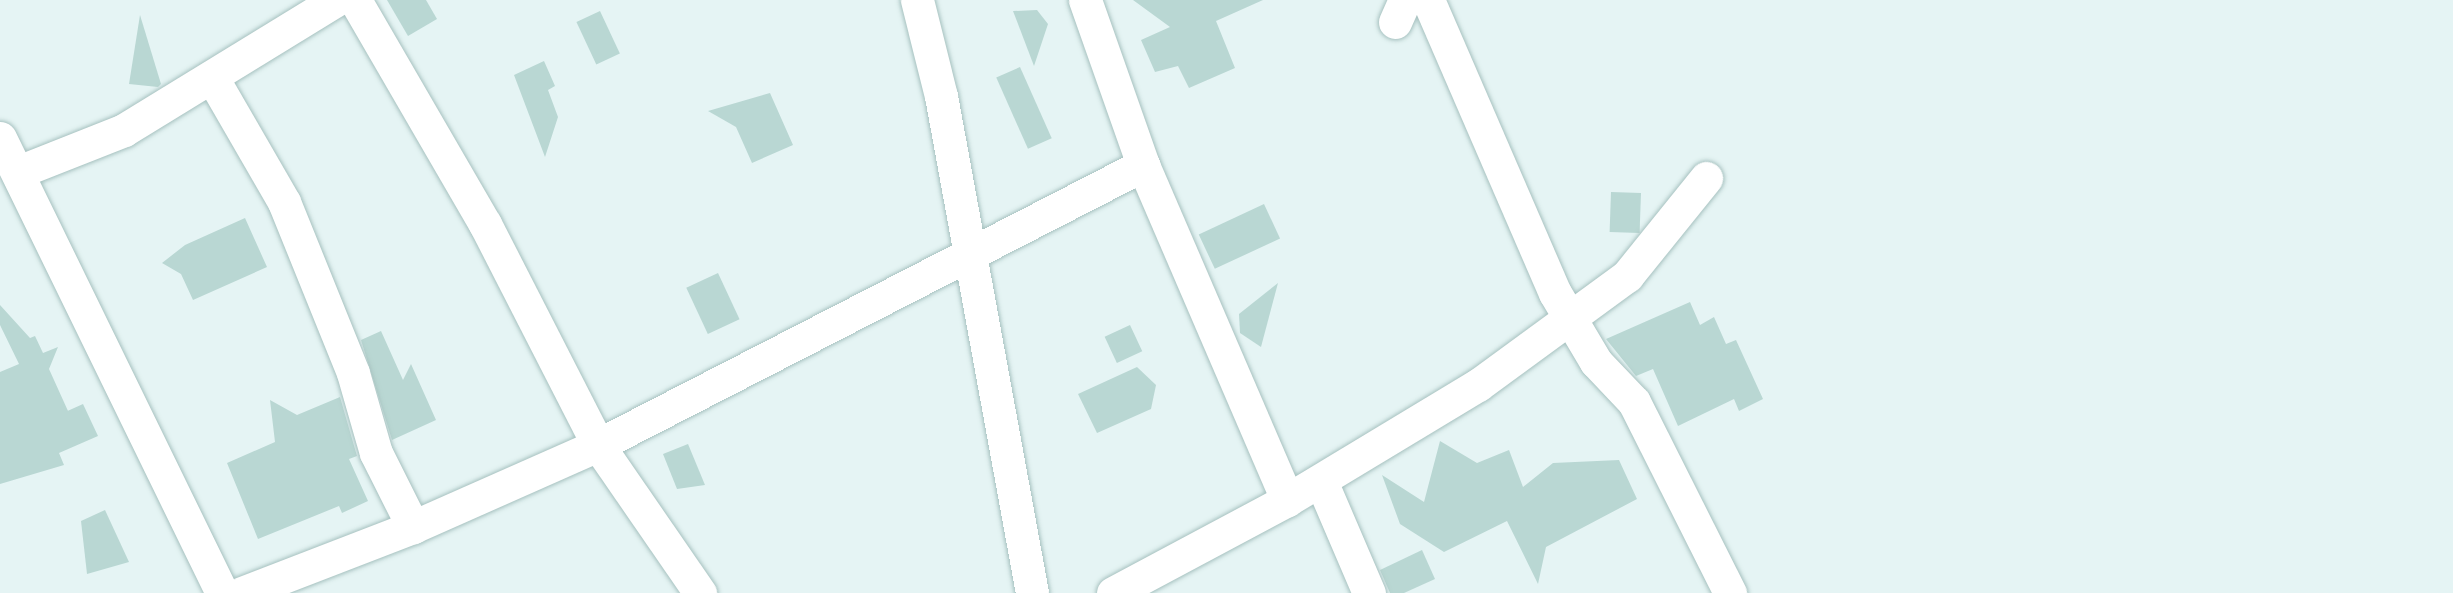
<!DOCTYPE html>
<style>
body{margin:0}
#map{position:relative;width:2453px;height:593px;overflow:hidden;background:#e5f4f4;font-family:Roboto,sans-serif}
div>[style]{position:absolute}
.building>*{inset:0;background:#b9d7d3;transform-origin:0 0}
.roads{filter:drop-shadow(0 0 2px #a6c1bf) drop-shadow(0 0 2px #a6c1bf)}
.minor>*{height:33px;margin:-16.5px;padding:0 16.5px;transform-origin:16.5px;border-radius:16.5px;background:#fff}
span{translate:-50% -50%;white-space:nowrap;text-align:center;line-height:1.15;-webkit-text-stroke:6px #fff;paint-order:stroke}
</style>
<div id="map">
<div class="building">
<div style="clip-path:polygon(387px 0,426px 0,437px 19px,408px 36px)"></div>
<div style="clip-path:polygon(1133px 0,1263px 0,1216px 21px,1235px 68px,1189px 88px,1178px 66px,1155px 72px,1141px 40px,1170px 27px)"></div>
<div style="clip-path:polygon(1037px 10px,1048px 24px,1034px 66px,1013px 11px)"></div>
<div style="left:600px;top:11px;width:47px;height:26px;rotate:65deg"></div>
<div style="clip-path:polygon(140px 15px,161px 84px,158px 87px,129px 84px)"></div>
<div style="clip-path:polygon(544px 61px,555px 86px,548px 90px,558px 117px,545px 157px,514px 75px)"></div>
<div style="left:1020px;top:67px;width:78px;height:26px;rotate:66deg"></div>
<div style="clip-path:polygon(770px 93px,793px 145px,752px 163px,736px 127px,708px 111px)"></div>
<div style="left:1611px;top:192px;width:30px;height:40px;rotate:2deg"></div>
<div style="left:1264px;top:204px;width:38px;height:72px;rotate:65deg"></div>
<div style="clip-path:polygon(245px 218px,267px 267px,193px 300px,181px 274px,162px 263px,185px 245px)"></div>
<div style="left:718px;top:273px;width:51px;height:35px;rotate:65deg"></div>
<div style="clip-path:polygon(1278px 283px,1261px 347px,1240px 333px,1239px 314px)"></div>
<div style="clip-path:polygon(1690px 302px,1700px 325px,1714px 317px,1726px 344px,1736px 340px,1763px 399px,1739px 411px,1734px 399px,1678px 426px,1653px 369px,1636px 376px,1606px 339px)"></div>
<div style="clip-path:polygon(0 305px,30px 338px,35px 336px,43px 353px,58px 347px,49px 369px,68px 411px,63px 413px,83px 404px,98px 436px,59px 453px,64px 465px,0 484px,0 372px,19px 364px,0 325px)"></div>
<div style="left:1130px;top:325px;width:29px;height:28px;rotate:65deg"></div>
<div style="clip-path:polygon(381px 331px,403px 380px,411px 364px,436px 420px,392px 440px,361px 340px)"></div>
<div style="clip-path:polygon(1137px 367px,1156px 385px,1151px 409px,1097px 433px,1078px 394px)"></div>
<div style="clip-path:polygon(340px 397px,357px 456px,349px 459px,368px 501px,342px 513px,339px 506px,258px 539px,227px 463px,275px 442px,270px 400px,297px 415px)"></div>
<div style="clip-path:polygon(1440px 441px,1477px 463px,1509px 450px,1523px 487px,1553px 463px,1619px 460px,1637px 499px,1546px 547px,1538px 584px,1507px 521px,1444px 552px,1400px 524px,1382px 475px,1424px 502px)"></div>
<div style="clip-path:polygon(688px 444px,705px 485px,677px 489px,663px 454px)"></div>
<div style="clip-path:polygon(105px 510px,129px 562px,87px 574px,81px 521px)"></div>
<div style="clip-path:polygon(1422px 550px,1435px 579px,1404px 593px,1390px 593px,1380px 570px)"></div>
</div>
<div class="roads">
<div class="minor">
<div style="left:355px;top:0;width:259px;rotate:59.9deg"></div>
<div style="left:485px;top:224px;width:248px;rotate:62.9deg"></div>
<div style="left:598px;top:445px;width:180px;rotate:55.4deg"></div>
<div style="left:917px;top:0;width:99px;rotate:76deg"></div>
<div style="left:941px;top:96px;width:505px;rotate:79.62deg"></div>
<div style="left:1085px;top:0;width:175px;rotate:70.6deg"></div>
<div style="left:1143px;top:165px;width:365px;rotate:66.7deg"></div>
<div style="left:1429px;top:2px;width:317px;rotate:66.6deg"></div>
<div style="left:1555px;top:293px;width:80px;rotate:59.3deg"></div>
<div style="left:1596px;top:362px;width:55px;rotate:46.5deg"></div>
<div style="left:1634px;top:402px;width:214px;rotate:63.3deg"></div>
<div style="left:1395px;top:22px;width:24px;rotate:-66deg"></div>
<div style="left:213px;top:79px;width:142px;rotate:60deg"></div>
<div style="left:284px;top:202px;width:184px;rotate:68deg"></div>
<div style="left:353px;top:373px;width:83px;rotate:74deg"></div>
<div style="left:376px;top:453px;width:83px;rotate:63.4deg"></div>
<div style="left:0;top:138px;width:506px;rotate:63.99deg"></div>
<div style="left:18px;top:172px;width:114px;rotate:-21.6deg"></div>
<div style="left:124px;top:130px;width:249px;rotate:-31.5deg"></div>
<div style="left:1321px;top:481px;width:122px;rotate:66.8deg"></div>
<div style="left:242px;top:593px;width:183px;rotate:-21.1deg"></div>
<div style="left:413px;top:527px;width:202px;rotate:-23.9deg"></div>
<div style="left:598px;top:445px;width:613px;rotate:-27.19deg"></div>
<div style="left:1113px;top:593px;width:197px;rotate:-28.1deg"></div>
<div style="left:1287px;top:500px;width:223px;rotate:-31.1deg"></div>
<div style="left:1478px;top:385px;width:185px;rotate:-36.2deg"></div>
<div style="left:1627px;top:276px;width:126px;rotate:-51.1deg"></div>
</div>
</div>
</div>
